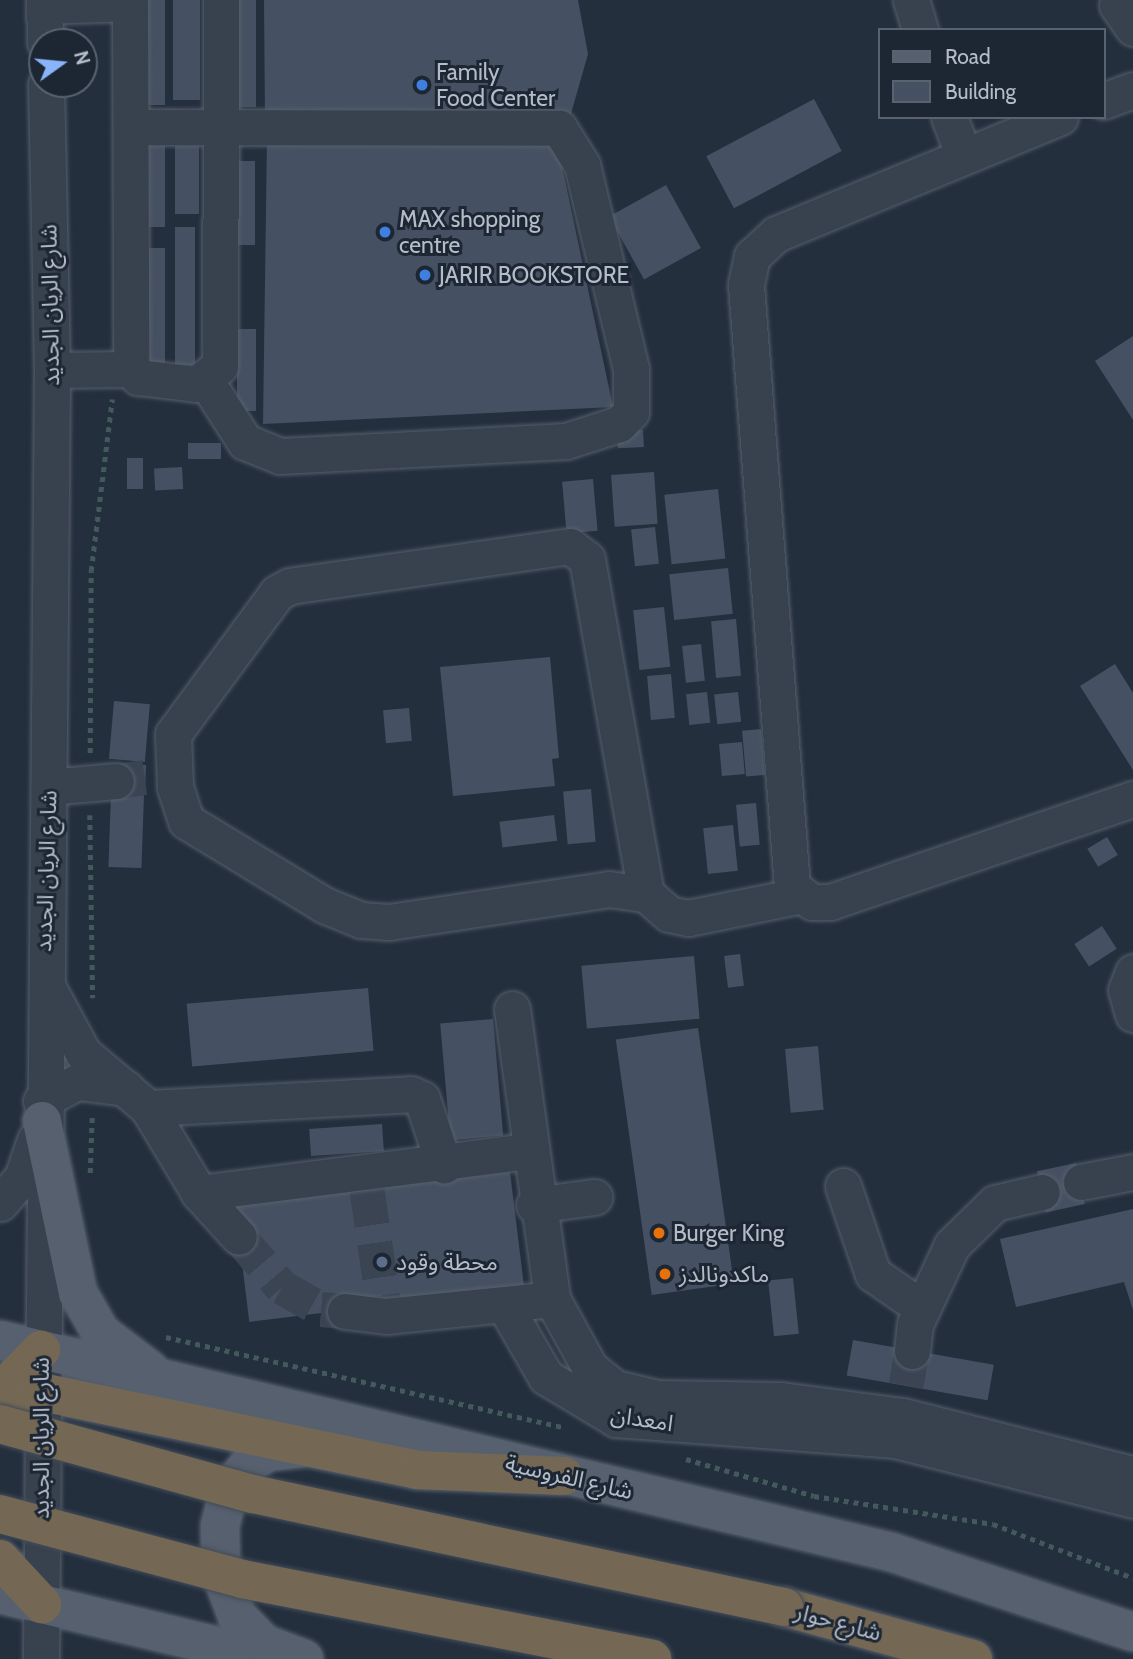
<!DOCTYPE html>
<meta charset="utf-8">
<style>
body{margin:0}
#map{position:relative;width:1133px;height:1659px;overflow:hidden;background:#242f3e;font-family:Cabin,"Noto Sans Arabic",sans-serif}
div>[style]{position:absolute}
.building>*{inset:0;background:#455162;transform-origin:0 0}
.minor-tunnel>*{height:35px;margin-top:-17.5px;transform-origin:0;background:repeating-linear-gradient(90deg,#3a4453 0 35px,transparent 0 53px)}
.path>*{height:4.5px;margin-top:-2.25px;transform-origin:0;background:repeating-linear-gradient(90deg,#44595c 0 5px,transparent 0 10px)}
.roads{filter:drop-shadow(0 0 2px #565f6c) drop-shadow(0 0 2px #565f6c)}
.minor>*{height:35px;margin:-17.5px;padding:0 17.5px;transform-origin:17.5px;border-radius:17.5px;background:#38414e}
.major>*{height:38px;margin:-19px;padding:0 19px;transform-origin:19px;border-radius:19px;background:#56606e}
.highway>*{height:38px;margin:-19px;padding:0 19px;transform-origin:19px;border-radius:19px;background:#746855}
.bridges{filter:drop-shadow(0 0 2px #434c59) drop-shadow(0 0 2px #434c59)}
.highway-bridge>*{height:38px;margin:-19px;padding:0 19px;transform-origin:19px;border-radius:19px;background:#746855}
.dots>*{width:19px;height:19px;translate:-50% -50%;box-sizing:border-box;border:4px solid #1d2633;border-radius:50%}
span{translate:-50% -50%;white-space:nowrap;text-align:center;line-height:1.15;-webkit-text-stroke:6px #1d2633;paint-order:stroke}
.poi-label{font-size:23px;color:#b4bcc9}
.left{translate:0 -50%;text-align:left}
.street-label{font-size:23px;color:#b4bcc9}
.legend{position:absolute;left:878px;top:28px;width:228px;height:91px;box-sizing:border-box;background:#1d2633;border:2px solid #59626f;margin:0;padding:9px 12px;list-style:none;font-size:21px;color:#b4bcc9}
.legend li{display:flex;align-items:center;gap:14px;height:35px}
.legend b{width:35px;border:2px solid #59626f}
.north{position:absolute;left:28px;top:28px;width:70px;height:70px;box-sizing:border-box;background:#1d2633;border:2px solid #59626f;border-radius:50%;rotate:75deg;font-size:19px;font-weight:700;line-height:28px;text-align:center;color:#b4bcc9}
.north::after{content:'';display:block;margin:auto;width:24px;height:32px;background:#8ab4f8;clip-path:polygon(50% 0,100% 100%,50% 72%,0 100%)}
</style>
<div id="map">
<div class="building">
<div style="left:144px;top:0;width:21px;height:105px"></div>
<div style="left:173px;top:0;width:27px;height:100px"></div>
<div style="left:234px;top:0;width:22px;height:107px"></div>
<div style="clip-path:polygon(264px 0,578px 0,588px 54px,570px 117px,265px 118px)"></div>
<div style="left:814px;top:99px;width:59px;height:122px;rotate:62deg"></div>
<div style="clip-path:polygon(267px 140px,557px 143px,613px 407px,263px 424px)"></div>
<div style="left:141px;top:146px;width:24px;height:81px"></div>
<div style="left:175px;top:146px;width:24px;height:68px"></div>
<div style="left:235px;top:161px;width:20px;height:84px"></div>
<div style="left:666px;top:185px;width:72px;height:65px;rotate:61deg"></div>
<div style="left:175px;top:227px;width:20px;height:138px"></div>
<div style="left:165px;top:248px;width:121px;height:22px;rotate:90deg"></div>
<div style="left:237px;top:329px;width:19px;height:82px"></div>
<div style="clip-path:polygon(1133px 336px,1133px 420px,1095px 361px)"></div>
<div style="left:643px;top:430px;width:17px;height:26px;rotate:87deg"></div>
<div style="left:188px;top:443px;width:33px;height:16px"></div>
<div style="left:127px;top:458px;width:16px;height:31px"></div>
<div style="left:182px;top:467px;width:22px;height:28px;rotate:87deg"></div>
<div style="left:654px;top:472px;width:52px;height:43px;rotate:86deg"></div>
<div style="left:593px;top:479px;width:52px;height:31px;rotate:85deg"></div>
<div style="left:718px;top:489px;width:70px;height:54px;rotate:84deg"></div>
<div style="left:655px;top:527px;width:37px;height:24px;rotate:84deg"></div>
<div style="left:728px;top:568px;width:46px;height:59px;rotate:84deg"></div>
<div style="left:664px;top:607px;width:60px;height:31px;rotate:84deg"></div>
<div style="left:736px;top:619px;width:57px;height:25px;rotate:85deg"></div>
<div style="left:701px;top:644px;width:37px;height:19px;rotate:84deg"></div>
<div style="clip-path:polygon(550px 657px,559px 758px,552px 759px,555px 786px,453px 796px,440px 667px)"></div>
<div style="clip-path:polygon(1115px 664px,1133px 693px,1133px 770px,1080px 686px)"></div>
<div style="left:671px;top:674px;width:44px;height:24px;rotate:85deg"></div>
<div style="left:707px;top:692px;width:31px;height:21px;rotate:84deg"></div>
<div style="left:738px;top:692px;width:30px;height:24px;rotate:84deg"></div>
<div style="left:114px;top:701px;width:36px;height:58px;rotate:5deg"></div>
<div style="left:409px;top:708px;width:33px;height:26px;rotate:85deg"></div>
<div style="left:761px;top:729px;width:46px;height:19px;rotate:85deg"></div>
<div style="left:742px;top:742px;width:32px;height:23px;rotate:85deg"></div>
<div style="left:117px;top:764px;width:29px;height:27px;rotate:2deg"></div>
<div style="left:591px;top:789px;width:53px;height:28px;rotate:85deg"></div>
<div style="left:111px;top:794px;width:33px;height:73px;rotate:2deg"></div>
<div style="left:756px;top:803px;width:42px;height:20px;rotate:85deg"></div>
<div style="left:554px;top:815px;width:26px;height:55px;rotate:83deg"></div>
<div style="left:733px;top:825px;width:46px;height:30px;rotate:84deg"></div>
<div style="left:1107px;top:837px;width:21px;height:23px;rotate:59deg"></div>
<div style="left:1102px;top:926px;width:27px;height:33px;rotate:57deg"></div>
<div style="left:740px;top:954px;width:32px;height:16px;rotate:83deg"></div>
<div style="left:694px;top:956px;width:63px;height:113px;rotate:85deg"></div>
<div style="left:368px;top:988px;width:63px;height:182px;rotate:85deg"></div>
<div style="left:493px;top:1019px;width:117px;height:53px;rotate:85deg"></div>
<div style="left:698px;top:1028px;width:258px;height:83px;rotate:82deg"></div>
<div style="left:818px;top:1046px;width:64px;height:33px;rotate:85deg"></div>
<div style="left:382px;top:1124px;width:27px;height:73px;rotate:86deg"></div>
<div style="left:1076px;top:1163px;width:42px;height:40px;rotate:78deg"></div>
<div style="left:510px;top:1172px;width:117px;height:277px;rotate:83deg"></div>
<div style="clip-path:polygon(1133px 1209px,1133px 1310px,1124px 1282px,1016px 1307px,1000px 1239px)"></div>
<div style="left:793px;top:1278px;width:56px;height:25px;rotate:84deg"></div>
<div style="left:853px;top:1340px;width:143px;height:36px;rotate:10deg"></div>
</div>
<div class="minor-tunnel">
<div style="left:116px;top:781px;width:29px;rotate:-8deg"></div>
<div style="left:367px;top:1190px;width:117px;rotate:81.7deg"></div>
<div style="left:239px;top:1237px;width:66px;rotate:49.3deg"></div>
<div style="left:282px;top:1287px;width:45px;rotate:29.4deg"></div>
<div style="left:321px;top:1309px;width:24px;rotate:5deg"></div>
<div style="left:906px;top:1385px;width:35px;rotate:-80deg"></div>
</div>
<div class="path">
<div style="left:90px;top:753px;width:182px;rotate:-89.7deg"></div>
<div style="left:91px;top:571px;width:173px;rotate:-83deg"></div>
<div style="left:90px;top:815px;width:183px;rotate:89.1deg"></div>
<div style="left:90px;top:1173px;width:58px;rotate:-88deg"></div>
<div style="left:166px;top:1337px;width:407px;rotate:12.8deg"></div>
<div style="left:686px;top:1459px;width:133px;rotate:16.1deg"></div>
<div style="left:814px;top:1496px;width:181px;rotate:8.9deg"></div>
<div style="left:993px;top:1524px;width:150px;rotate:21.1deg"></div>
</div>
<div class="roads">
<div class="minor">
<div style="left:44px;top:0;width:42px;rotate:88.6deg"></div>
<div style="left:130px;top:0;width:369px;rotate:89.8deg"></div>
<div style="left:131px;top:369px;width:11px;rotate:49deg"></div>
<div style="left:138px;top:377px;width:58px;rotate:6.9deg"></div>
<div style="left:196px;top:384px;width:30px;rotate:-37deg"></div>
<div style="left:220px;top:366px;width:366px;rotate:-89.8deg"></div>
<div style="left:911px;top:0;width:31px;rotate:73deg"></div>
<div style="left:1117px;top:5px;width:28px;rotate:55deg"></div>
<div style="left:44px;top:6px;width:86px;rotate:-2deg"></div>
<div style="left:1103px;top:101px;width:32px;rotate:-20deg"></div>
<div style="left:949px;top:117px;width:39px;rotate:69deg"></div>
<div style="left:1060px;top:117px;width:307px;rotate:157.6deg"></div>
<div style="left:776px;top:234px;width:33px;rotate:137deg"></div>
<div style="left:752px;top:256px;width:30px;rotate:102deg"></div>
<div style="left:746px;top:285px;width:604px;rotate:85.63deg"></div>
<div style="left:792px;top:887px;width:25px;rotate:37deg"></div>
<div style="left:812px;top:902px;width:18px"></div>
<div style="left:830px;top:902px;width:320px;rotate:-18.8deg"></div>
<div style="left:131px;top:127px;width:428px;rotate:0.1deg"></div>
<div style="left:559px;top:128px;width:44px;rotate:58.1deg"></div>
<div style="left:582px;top:165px;width:210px;rotate:76.5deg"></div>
<div style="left:631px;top:369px;width:43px;rotate:90deg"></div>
<div style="left:631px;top:412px;width:17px;rotate:135deg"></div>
<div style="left:619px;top:424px;width:56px;rotate:162.2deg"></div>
<div style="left:566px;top:441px;width:286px;rotate:177deg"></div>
<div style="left:280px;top:456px;width:38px;rotate:-158deg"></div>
<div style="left:245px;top:442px;width:72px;rotate:-122.6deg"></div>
<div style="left:52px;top:370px;width:79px;rotate:-0.7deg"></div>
<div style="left:49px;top:787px;width:67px;rotate:-5.1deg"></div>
<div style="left:646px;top:894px;width:340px;rotate:-100deg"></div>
<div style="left:587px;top:559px;width:21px;rotate:-143deg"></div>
<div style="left:570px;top:546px;width:283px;rotate:171.9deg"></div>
<div style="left:290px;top:586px;width:15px;rotate:152deg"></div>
<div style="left:277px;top:593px;width:175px;rotate:126.4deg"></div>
<div style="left:173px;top:734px;width:53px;rotate:87.8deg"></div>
<div style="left:175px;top:787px;width:36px;rotate:72deg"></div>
<div style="left:186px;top:821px;width:162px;rotate:31.3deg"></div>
<div style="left:324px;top:905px;width:40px;rotate:22deg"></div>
<div style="left:361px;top:920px;width:28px;rotate:4deg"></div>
<div style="left:389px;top:922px;width:222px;rotate:-8.5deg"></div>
<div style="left:609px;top:889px;width:37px;rotate:8deg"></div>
<div style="left:646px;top:894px;width:30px;rotate:41deg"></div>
<div style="left:669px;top:914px;width:19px;rotate:12deg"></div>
<div style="left:688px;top:918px;width:111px;rotate:-11.4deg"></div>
<div style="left:1133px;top:972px;width:19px;rotate:111deg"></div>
<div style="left:1126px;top:990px;width:25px;rotate:74deg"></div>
<div style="left:48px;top:988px;width:74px;rotate:61.7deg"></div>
<div style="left:83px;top:1053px;width:85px;rotate:40.2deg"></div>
<div style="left:148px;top:1108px;width:99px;rotate:59deg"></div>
<div style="left:199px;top:1193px;width:59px;rotate:47.7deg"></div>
<div style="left:512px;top:1009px;width:293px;rotate:82.1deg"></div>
<div style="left:41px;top:1101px;width:41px;rotate:-27.8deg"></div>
<div style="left:77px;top:1082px;width:49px;rotate:7deg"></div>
<div style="left:148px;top:1108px;width:263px;rotate:-3deg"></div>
<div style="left:411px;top:1094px;width:12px;rotate:24deg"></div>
<div style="left:422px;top:1099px;width:70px;rotate:71.6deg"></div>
<div style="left:1081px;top:1182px;width:53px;rotate:-10.9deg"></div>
<div style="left:843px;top:1186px;width:93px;rotate:71.2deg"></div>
<div style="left:873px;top:1274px;width:60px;rotate:34.8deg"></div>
<div style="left:199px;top:1193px;width:332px;rotate:-7.3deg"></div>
<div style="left:0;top:1203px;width:33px;rotate:-49deg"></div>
<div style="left:22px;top:1178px;width:40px;rotate:-71.1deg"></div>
<div style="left:534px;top:1205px;width:61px;rotate:-7.6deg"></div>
<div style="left:505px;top:1306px;width:82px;rotate:60deg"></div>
<div style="left:546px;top:1377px;width:82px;rotate:31deg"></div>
<div style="left:616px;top:1419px;width:280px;rotate:4.3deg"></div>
<div style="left:895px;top:1440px;width:245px;rotate:14.1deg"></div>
<div style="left:345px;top:1311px;width:41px;rotate:7deg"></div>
<div style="left:386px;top:1316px;width:167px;rotate:-5.8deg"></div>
<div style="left:552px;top:1299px;width:79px;rotate:61.2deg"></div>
<div style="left:590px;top:1368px;width:32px;rotate:39deg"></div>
<div style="left:615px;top:1388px;width:44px;rotate:13.1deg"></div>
<div style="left:658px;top:1398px;width:123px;rotate:0.9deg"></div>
<div style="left:781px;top:1400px;width:123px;rotate:7.5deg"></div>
<div style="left:903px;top:1416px;width:237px;rotate:14.2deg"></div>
<div style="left:912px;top:1351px;width:27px;rotate:-84deg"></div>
<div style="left:915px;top:1324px;width:87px;rotate:-64.9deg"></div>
<div style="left:952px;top:1245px;width:60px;rotate:-44.3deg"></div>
<div style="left:995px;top:1203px;width:48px;rotate:-13.2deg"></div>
<div style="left:41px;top:1659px;width:1289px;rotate:-89.51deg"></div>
<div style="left:52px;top:370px;width:286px;rotate:-91.2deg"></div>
</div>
<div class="major">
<div style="left:42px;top:1121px;width:176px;rotate:78.2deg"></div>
<div style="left:78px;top:1293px;width:46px;rotate:60.1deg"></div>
<div style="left:101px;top:1333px;width:61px;rotate:37.1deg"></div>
<div style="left:0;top:1340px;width:916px;rotate:13.38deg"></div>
<div style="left:891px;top:1552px;width:255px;rotate:18.3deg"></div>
<div style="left:0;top:1594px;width:278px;rotate:13.5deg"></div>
<div style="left:304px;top:1659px;width:43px;rotate:-159.4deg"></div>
<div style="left:264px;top:1644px;width:39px;rotate:-134deg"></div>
<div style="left:237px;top:1616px;width:46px;rotate:-110.4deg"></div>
<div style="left:221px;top:1573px;width:47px;rotate:-91.2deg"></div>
<div style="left:220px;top:1526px;width:40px;rotate:-75.6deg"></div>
<div style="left:230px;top:1487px;width:35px;rotate:-49deg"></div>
<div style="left:253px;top:1461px;width:17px;rotate:-31deg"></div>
<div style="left:268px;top:1452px;width:43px;rotate:-6.6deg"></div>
</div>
<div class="highway">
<div style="left:0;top:1392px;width:59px;rotate:-45.7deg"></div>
<div style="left:0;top:1410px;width:45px;rotate:-23.7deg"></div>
<div style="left:41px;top:1392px;width:384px;rotate:11.7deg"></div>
<div style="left:417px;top:1470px;width:147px;rotate:2.3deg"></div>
<div style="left:0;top:1559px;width:62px;rotate:47deg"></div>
<div style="left:784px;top:1607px;width:196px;rotate:15.4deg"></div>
</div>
</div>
<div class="bridges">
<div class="highway-bridge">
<div style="left:0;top:1424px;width:263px;rotate:15.5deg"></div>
<div style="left:253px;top:1494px;width:543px;rotate:12.01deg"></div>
<div style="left:0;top:1514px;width:251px;rotate:15deg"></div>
<div style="left:242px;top:1579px;width:418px;rotate:11deg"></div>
</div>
</div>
<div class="dots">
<div style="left:422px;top:85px;background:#3f7fe0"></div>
<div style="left:385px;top:232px;background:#3f7fe0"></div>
<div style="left:425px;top:275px;background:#3f7fe0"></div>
<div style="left:659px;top:1233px;background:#e8710a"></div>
<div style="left:382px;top:1262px;background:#5c6f8a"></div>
<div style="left:665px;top:1274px;background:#e8710a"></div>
</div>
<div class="poi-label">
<span class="left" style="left:436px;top:85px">Family<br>Food Center</span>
<span class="left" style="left:399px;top:232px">MAX shopping<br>centre</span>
<span class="left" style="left:439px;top:275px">JARIR BOOKSTORE</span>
<span class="left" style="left:673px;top:1233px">Burger King</span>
<span class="left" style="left:396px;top:1262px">محطة وقود</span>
<span class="left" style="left:679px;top:1274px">ماكدونالدز</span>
</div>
<div class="street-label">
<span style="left:50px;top:305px;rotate:-91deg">شارع الريان الجديد</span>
<span style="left:46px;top:871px;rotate:-88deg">شارع الريان الجديد</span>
<span style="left:642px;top:1419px;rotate:9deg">امعدان</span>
<span style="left:41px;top:1438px;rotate:-90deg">شارع الريان الجديد</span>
<span style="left:569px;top:1477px;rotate:13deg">شارع الفروسية</span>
<span style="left:838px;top:1622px;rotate:15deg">شارع حوار</span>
</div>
<ul class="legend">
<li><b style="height:9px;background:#56606e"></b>Road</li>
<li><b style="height:19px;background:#455162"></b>Building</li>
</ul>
<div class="north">N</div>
</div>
